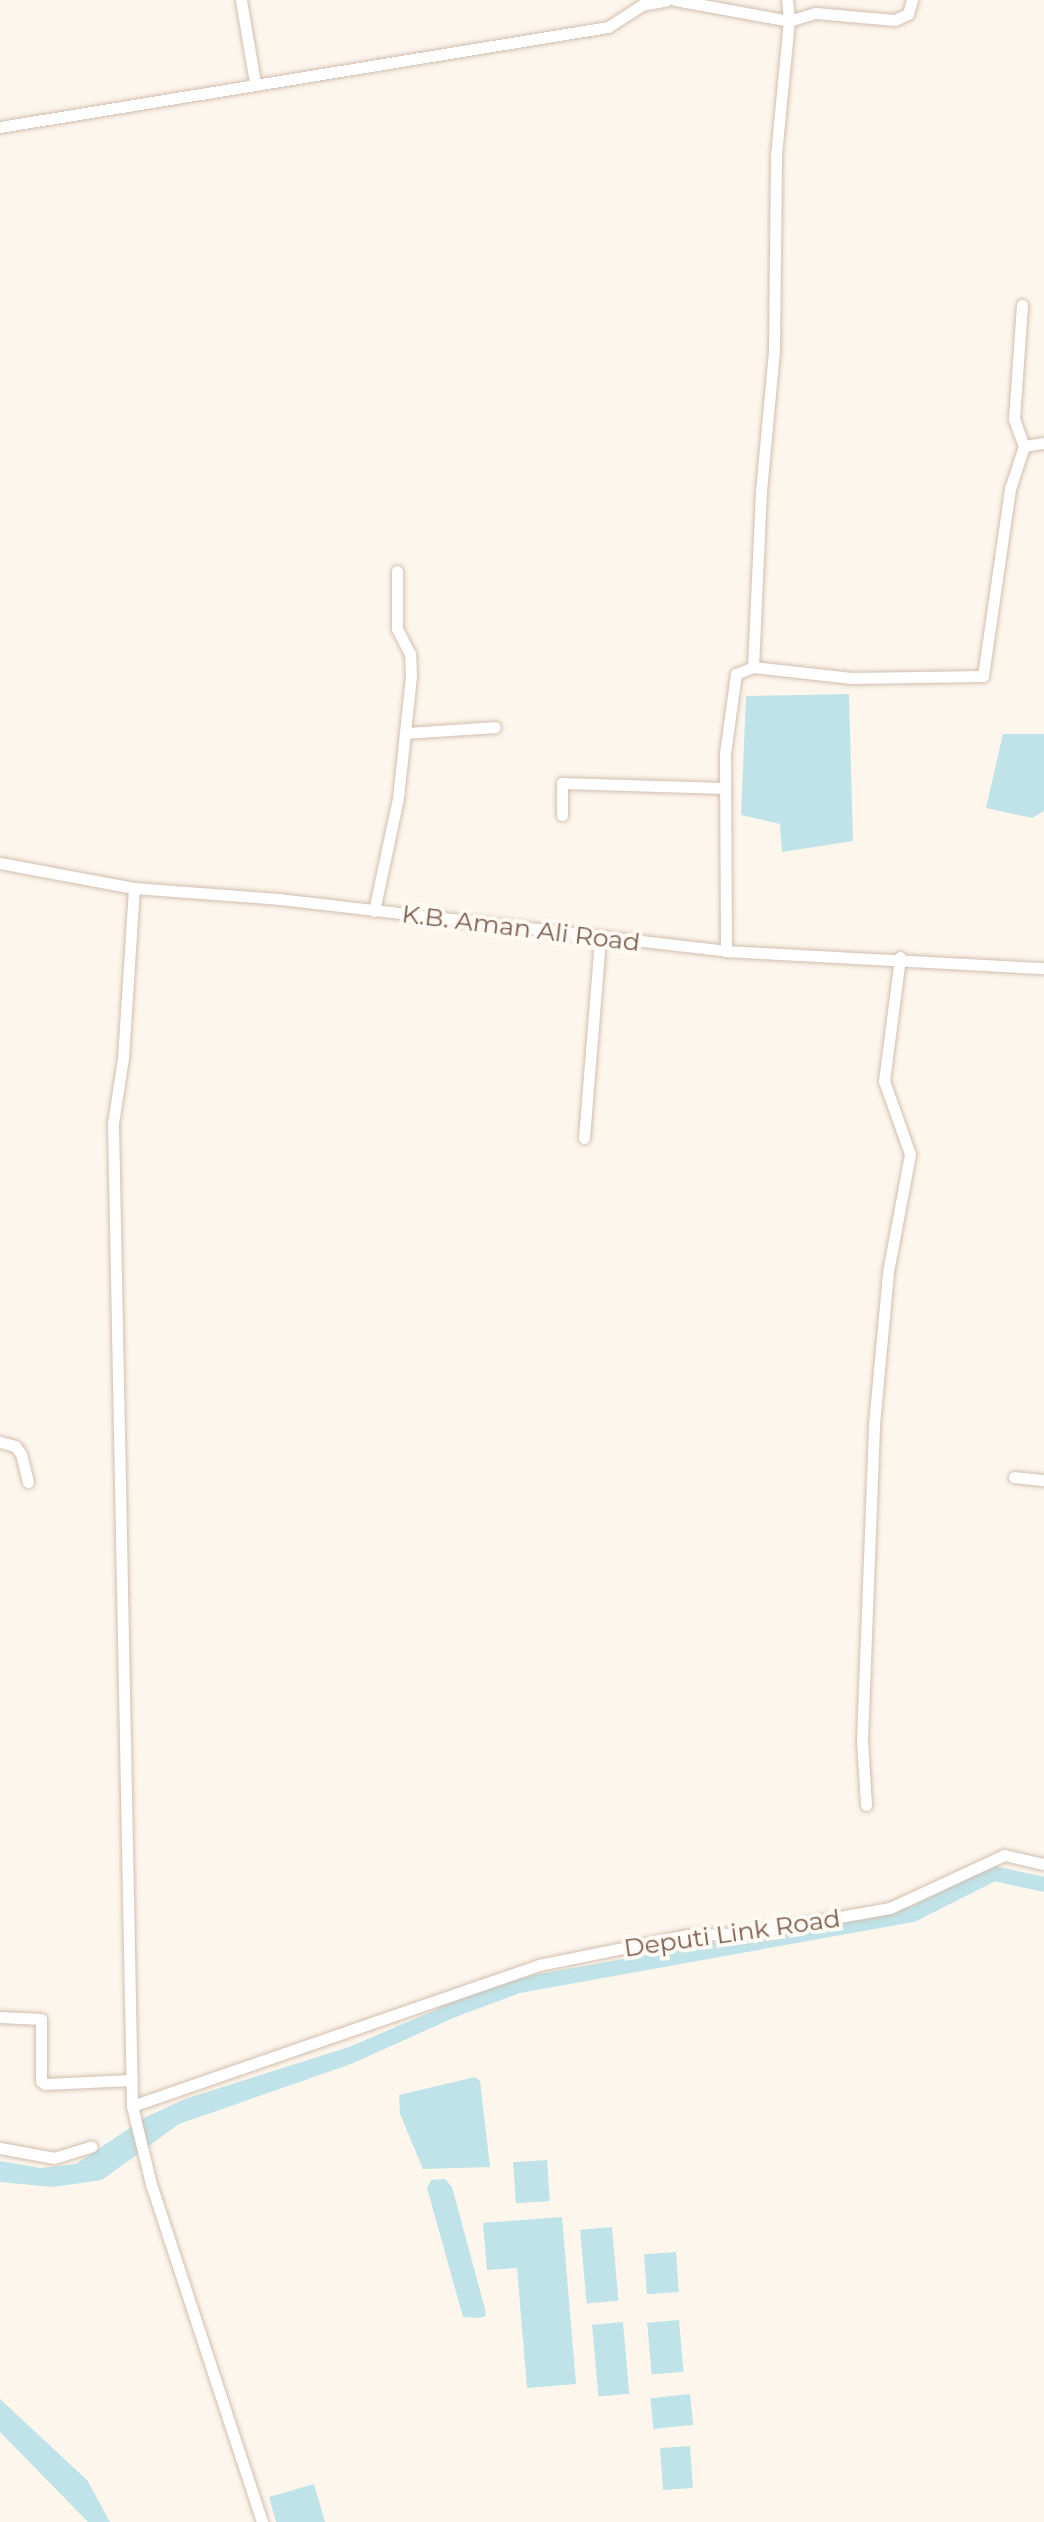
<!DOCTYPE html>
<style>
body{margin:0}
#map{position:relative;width:1044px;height:2522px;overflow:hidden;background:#fdf6ec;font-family:Montserrat,sans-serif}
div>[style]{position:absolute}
.water>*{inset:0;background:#bfe3e8;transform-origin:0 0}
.canal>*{height:15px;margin:-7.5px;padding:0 7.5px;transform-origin:7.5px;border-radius:7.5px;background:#bfe3e8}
.roads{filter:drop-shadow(0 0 2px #d1beb0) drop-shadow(0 0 2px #d1beb0)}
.street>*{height:11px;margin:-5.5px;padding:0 5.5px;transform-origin:5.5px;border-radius:5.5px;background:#fff}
span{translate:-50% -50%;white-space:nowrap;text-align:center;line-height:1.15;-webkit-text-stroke:8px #fffaf3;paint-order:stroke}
.street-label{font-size:25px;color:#7a5c4d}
</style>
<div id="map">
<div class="water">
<div style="clip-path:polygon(849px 694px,853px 841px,782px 852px,780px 824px,741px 815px,746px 696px)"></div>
<div style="clip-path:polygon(1003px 734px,1044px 734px,1044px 811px,1032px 818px,986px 808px)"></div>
<div style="clip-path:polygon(452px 2003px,460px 2015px,351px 2064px,179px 2124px,102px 2180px,53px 2187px,0 2182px,0 2161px,41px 2168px,76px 2164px,146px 2117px,185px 2099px,349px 2047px)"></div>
<div style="clip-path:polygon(475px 2077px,480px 2081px,490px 2167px,423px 2169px,400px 2114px,399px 2095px)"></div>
<div style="left:547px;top:2160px;width:41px;height:34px;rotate:86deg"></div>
<div style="clip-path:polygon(445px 2179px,452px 2187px,485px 2309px,486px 2316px,480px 2318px,463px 2317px,427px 2188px,431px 2180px)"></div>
<div style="clip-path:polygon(562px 2217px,576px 2384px,527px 2388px,517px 2268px,487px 2270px,483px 2223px)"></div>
<div style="left:612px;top:2227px;width:74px;height:32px;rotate:85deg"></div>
<div style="left:676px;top:2252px;width:40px;height:32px;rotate:86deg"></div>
<div style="left:679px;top:2320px;width:52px;height:32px;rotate:85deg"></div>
<div style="left:623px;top:2322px;width:72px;height:31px;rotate:85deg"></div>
<div style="left:690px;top:2394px;width:31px;height:40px;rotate:84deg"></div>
<div style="clip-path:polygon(0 2399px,87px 2480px,110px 2522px,88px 2522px,0 2432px)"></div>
<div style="left:690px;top:2446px;width:42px;height:30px;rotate:86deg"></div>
<div style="clip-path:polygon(314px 2484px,325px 2522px,276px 2522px,269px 2497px)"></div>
</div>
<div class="canal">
<div style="left:443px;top:2013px;width:80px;rotate:-20.5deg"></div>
<div style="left:518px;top:1985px;width:400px;rotate:-10.2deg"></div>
<div style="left:912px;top:1914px;width:91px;rotate:-26.8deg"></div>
<div style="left:993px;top:1873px;width:52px;rotate:12.2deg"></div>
</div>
<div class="roads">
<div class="street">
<div style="left:241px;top:0;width:84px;rotate:80.4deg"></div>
<div style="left:675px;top:0;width:116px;rotate:10.4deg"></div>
<div style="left:789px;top:21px;width:21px;rotate:-95deg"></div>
<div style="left:0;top:127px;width:616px;rotate:-9.34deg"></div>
<div style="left:608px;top:27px;width:40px;rotate:-32.9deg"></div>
<div style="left:642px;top:5px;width:26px;rotate:-11deg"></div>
<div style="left:1022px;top:305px;width:114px;rotate:94deg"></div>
<div style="left:1014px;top:419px;width:29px;rotate:70deg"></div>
<div style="left:753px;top:667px;width:99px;rotate:6.4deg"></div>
<div style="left:851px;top:678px;width:132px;rotate:-0.9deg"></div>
<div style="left:983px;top:676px;width:189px;rotate:-81.8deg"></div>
<div style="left:1010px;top:489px;width:45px;rotate:-72deg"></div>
<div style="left:1024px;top:446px;width:20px;rotate:-9deg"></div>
<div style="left:405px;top:733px;width:90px;rotate:-3.8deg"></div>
<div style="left:562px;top:815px;width:32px;rotate:-90deg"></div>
<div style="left:562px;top:783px;width:162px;rotate:1.8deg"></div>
<div style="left:0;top:863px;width:136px;rotate:10.6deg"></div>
<div style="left:134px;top:888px;width:145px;rotate:4.3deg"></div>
<div style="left:279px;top:899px;width:450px;rotate:6.6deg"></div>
<div style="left:726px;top:951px;width:318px;rotate:3.1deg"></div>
<div style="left:134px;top:888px;width:170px;rotate:93.7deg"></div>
<div style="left:123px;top:1058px;width:66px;rotate:98.7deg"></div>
<div style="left:113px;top:1123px;width:983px;rotate:88.89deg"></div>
<div style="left:132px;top:2106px;width:80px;rotate:76.3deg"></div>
<div style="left:151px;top:2184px;width:356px;rotate:71.8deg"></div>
<div style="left:374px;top:911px;width:116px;rotate:-78deg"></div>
<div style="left:398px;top:798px;width:122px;rotate:-83.9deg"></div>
<div style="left:411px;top:677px;width:23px;rotate:-92deg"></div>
<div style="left:410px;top:654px;width:29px;rotate:-117deg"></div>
<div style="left:397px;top:628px;width:57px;rotate:-90deg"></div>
<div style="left:726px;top:951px;width:198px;rotate:-90.3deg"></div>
<div style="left:725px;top:753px;width:80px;rotate:-82.1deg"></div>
<div style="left:736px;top:674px;width:18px;rotate:-22deg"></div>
<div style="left:753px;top:667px;width:176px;rotate:-87.4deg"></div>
<div style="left:761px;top:491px;width:142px;rotate:-84.7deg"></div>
<div style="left:774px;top:350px;width:195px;rotate:-89.4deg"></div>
<div style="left:776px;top:155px;width:135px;rotate:-84.5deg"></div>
<div style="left:789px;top:21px;width:27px;rotate:-17deg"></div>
<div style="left:815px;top:13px;width:80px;rotate:5deg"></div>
<div style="left:895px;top:20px;width:14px;rotate:-25deg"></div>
<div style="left:908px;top:14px;width:15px;rotate:-74deg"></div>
<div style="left:584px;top:1138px;width:202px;rotate:-85.4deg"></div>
<div style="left:0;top:1442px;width:16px;rotate:15deg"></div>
<div style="left:15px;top:1446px;width:10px;rotate:53deg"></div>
<div style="left:21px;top:1454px;width:29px;rotate:76deg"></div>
<div style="left:1014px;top:1477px;width:30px;rotate:6deg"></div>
<div style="left:866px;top:1805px;width:65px;rotate:-93.5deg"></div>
<div style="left:862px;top:1740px;width:316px;rotate:-87.8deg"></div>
<div style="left:874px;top:1424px;width:153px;rotate:-84.7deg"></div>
<div style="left:888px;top:1272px;width:120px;rotate:-79.4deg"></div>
<div style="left:910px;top:1154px;width:77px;rotate:-109.6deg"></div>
<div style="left:884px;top:1081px;width:125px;rotate:-82.6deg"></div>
<div style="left:0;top:2017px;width:41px;rotate:2.8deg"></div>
<div style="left:41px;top:2019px;width:62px;rotate:90deg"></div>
<div style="left:41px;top:2081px;width:5px;rotate:37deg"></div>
<div style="left:45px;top:2084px;width:87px;rotate:-2.6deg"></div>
<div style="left:132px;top:2106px;width:431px;rotate:-19.1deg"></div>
<div style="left:539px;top:1965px;width:152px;rotate:-11.4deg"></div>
<div style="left:688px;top:1935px;width:63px;rotate:-1.8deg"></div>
<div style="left:751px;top:1933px;width:141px;rotate:-10.2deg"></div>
<div style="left:890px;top:1908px;width:126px;rotate:-24.9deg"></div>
<div style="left:1004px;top:1855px;width:41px;rotate:12.7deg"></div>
<div style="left:0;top:2148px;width:55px;rotate:10.5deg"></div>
<div style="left:54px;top:2158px;width:39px;rotate:-17deg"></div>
</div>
</div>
<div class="street-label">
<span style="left:521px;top:928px;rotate:7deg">K.B. Aman Ali Road</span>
<span style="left:732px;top:1933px;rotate:-8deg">Deputi Link Road</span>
</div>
</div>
